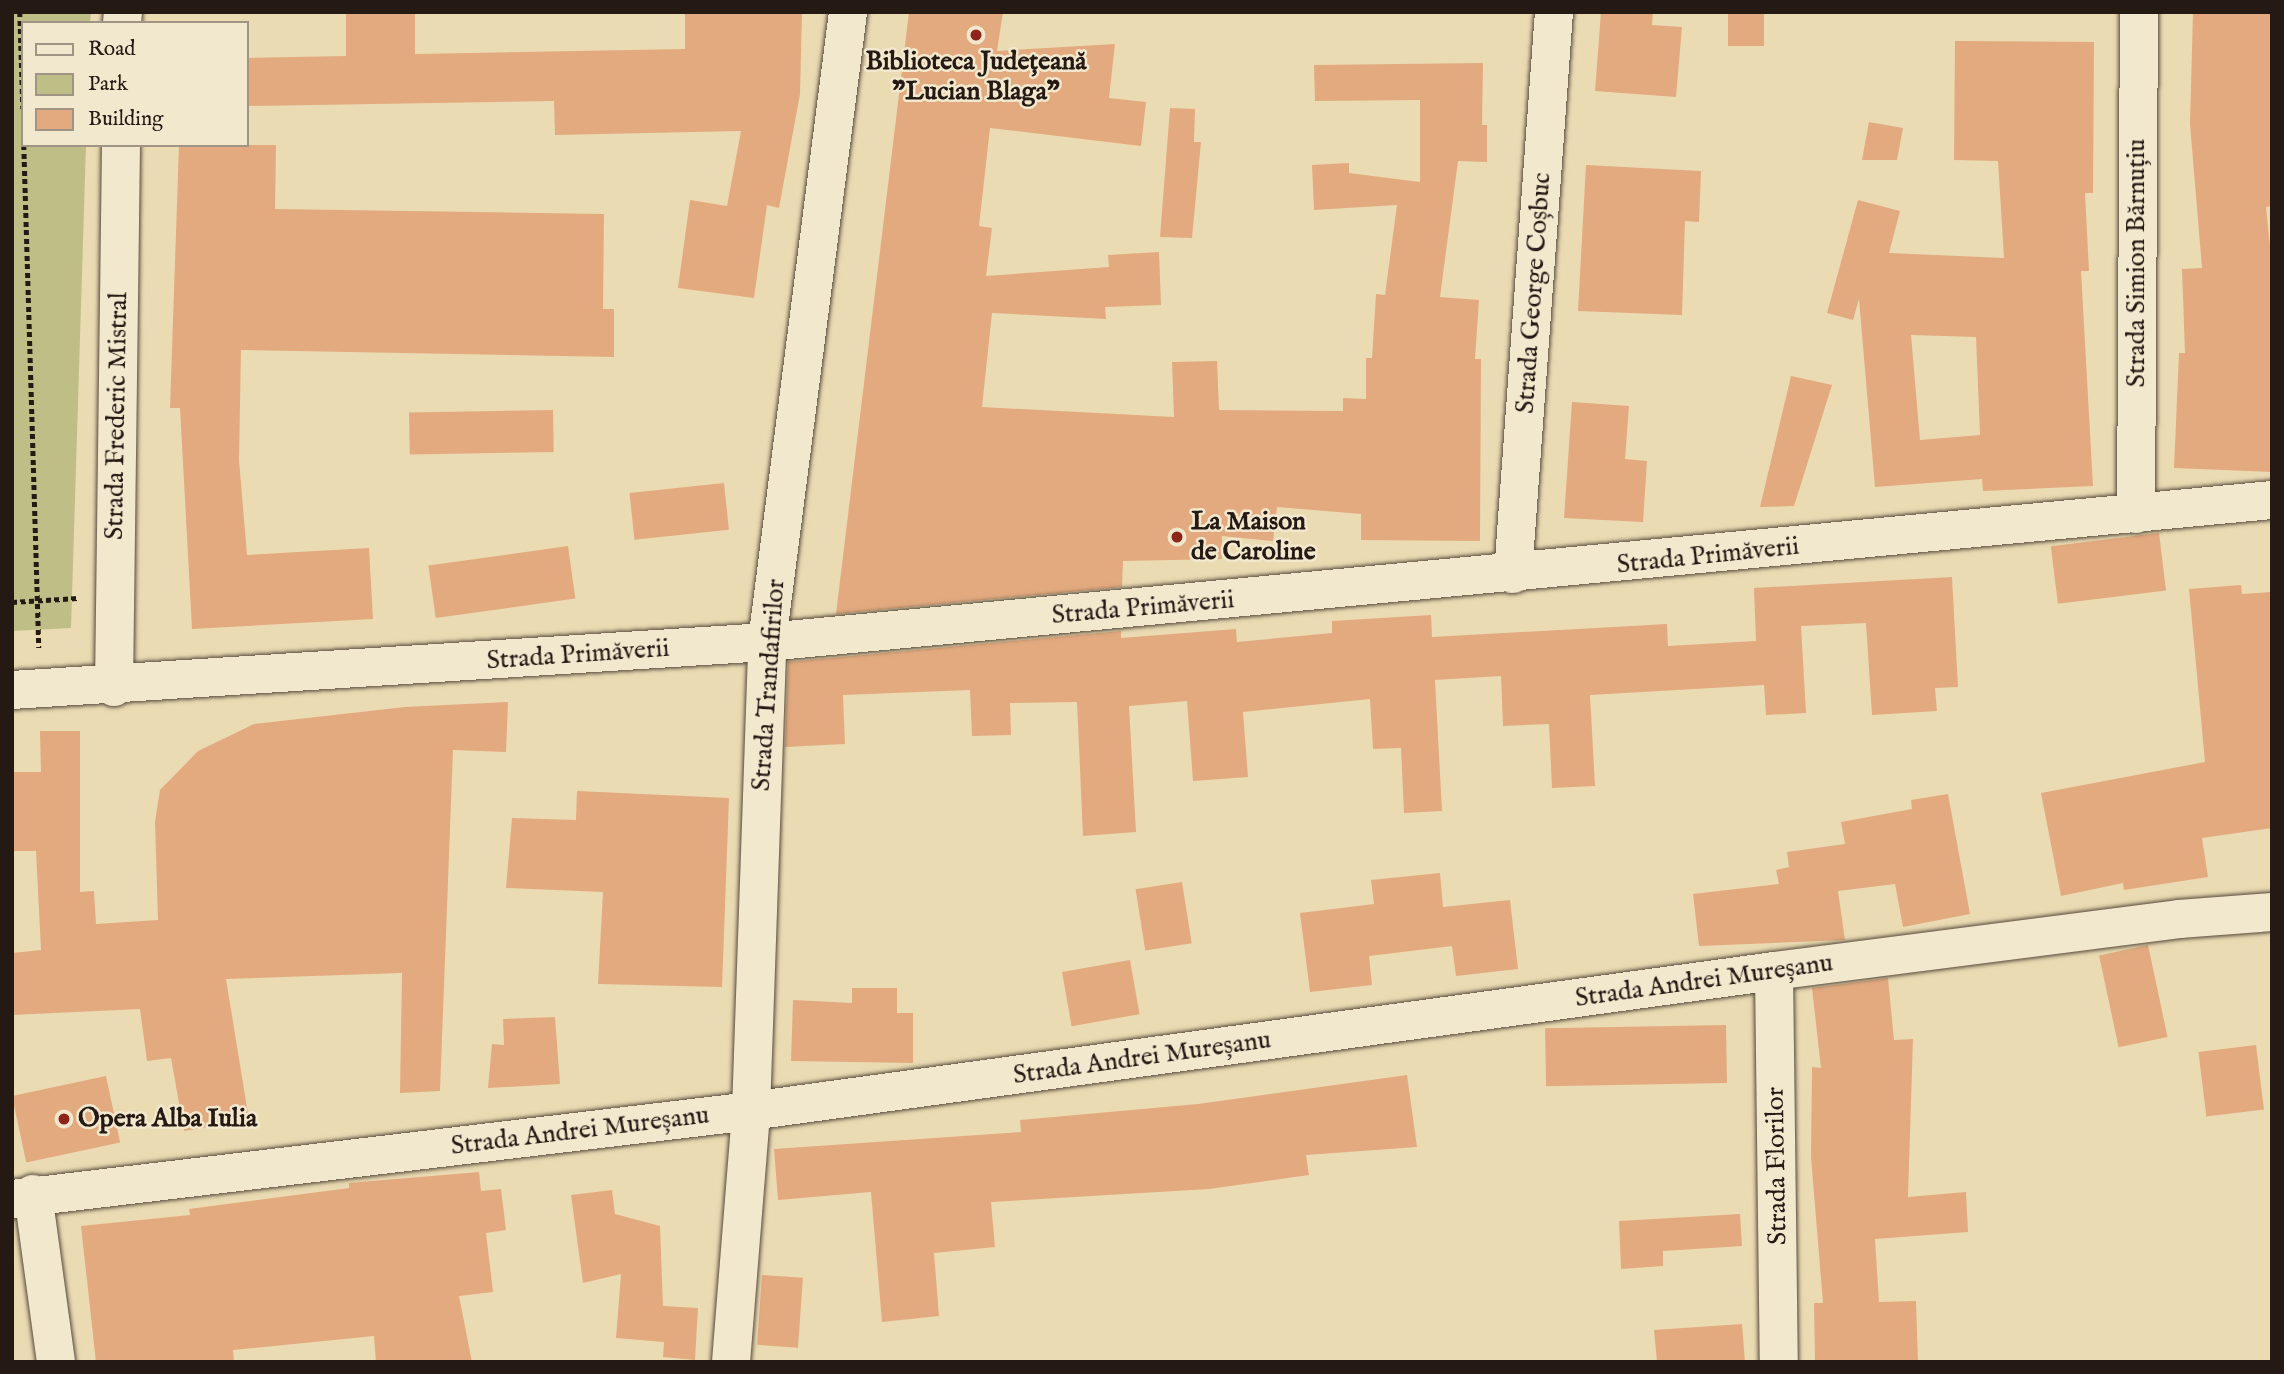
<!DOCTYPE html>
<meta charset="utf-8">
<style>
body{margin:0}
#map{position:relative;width:2284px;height:1374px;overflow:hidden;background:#ebdbb3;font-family:"IM FELL English",serif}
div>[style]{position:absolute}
.green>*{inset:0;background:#bfbe87}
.building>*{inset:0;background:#e3aa7f;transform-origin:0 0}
.path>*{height:4.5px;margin-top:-2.25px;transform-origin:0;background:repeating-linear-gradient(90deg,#251914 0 5px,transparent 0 8.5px)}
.roads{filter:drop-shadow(0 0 2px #564a3c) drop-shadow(0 0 2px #564a3c)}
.street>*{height:38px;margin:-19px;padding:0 19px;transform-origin:19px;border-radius:19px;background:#f2e8ce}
.dots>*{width:19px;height:19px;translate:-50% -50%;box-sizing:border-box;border:4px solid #f2e8ce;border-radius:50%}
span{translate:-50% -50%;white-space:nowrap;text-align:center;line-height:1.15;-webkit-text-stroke:5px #f2e8ce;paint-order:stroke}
.poi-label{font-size:26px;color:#251914;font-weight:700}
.left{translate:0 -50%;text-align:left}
.street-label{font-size:26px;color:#251914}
.frame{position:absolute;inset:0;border:14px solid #251914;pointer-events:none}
.legend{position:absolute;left:21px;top:21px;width:228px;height:126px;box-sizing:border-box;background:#f2e8ce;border:2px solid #a09584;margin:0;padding:9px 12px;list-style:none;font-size:21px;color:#251914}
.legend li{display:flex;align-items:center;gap:14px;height:35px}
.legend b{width:35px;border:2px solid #a09584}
</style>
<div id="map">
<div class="green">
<div style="clip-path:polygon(12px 12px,91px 12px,90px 23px,23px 23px,23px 145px,86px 145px,71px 628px,12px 631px)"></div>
</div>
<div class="building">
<div style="clip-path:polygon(346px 12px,415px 12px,415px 54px,685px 49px,685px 12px,802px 12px,800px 94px,779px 208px,767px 205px,754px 298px,678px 288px,690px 200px,727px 206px,741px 131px,555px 135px,554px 101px,247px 106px,247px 58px,346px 56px)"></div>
<div style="clip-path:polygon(909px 12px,1003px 12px,997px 51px,1115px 44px,1109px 98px,1146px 102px,1141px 146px,990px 128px,979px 226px,992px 228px,986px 276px,1109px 267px,1108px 255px,1159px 252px,1161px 305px,1105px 307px,1106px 319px,992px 313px,982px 407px,1174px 417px,1172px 362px,1217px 361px,1219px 410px,1343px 411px,1343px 398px,1366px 399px,1366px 358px,1372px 358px,1376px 294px,1385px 295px,1397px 205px,1314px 210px,1312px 165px,1349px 163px,1349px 173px,1420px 182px,1420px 100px,1315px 101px,1314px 65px,1483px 63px,1482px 125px,1487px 125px,1487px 162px,1458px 161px,1440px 297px,1479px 300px,1475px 359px,1481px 359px,1480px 541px,1361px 540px,1361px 514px,1277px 507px,1273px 541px,1222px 536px,1222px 559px,1123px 561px,1122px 587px,836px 614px)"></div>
<div style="clip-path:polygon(1601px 12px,1653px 12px,1652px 25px,1682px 27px,1676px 97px,1595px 91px)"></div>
<div style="left:1728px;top:12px;width:36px;height:34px"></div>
<div style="clip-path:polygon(2193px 12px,2272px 12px,2272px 206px,2266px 207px,2272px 266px,2272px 472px,2174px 468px,2179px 353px,2185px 353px,2182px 269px,2202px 268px,2190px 124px)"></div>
<div style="clip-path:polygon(evenodd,1955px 41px,2094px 42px,2093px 193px,2085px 193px,2089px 271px,2081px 271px,2093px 486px,1983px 491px,1982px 479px,1875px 487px,1859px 299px,1853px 320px,1827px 313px,1858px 200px,1900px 211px,1889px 253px,2004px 258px,1998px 161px,1954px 160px,1955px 41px,1911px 335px,1976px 337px,1980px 435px,1920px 440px,1911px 335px)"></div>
<div style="clip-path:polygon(1170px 108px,1195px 109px,1194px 142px,1201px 142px,1192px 238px,1160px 237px)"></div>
<div style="clip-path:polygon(1869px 122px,1903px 128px,1897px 160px,1862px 160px)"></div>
<div style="clip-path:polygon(179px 145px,276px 145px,275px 209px,604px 214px,603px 309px,614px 309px,614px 357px,241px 350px,239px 460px,247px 555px,369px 548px,373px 619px,192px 629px,180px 408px,170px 408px)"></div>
<div style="clip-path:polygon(1586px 165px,1701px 171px,1699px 222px,1685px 221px,1682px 315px,1578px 311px)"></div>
<div style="clip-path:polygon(1791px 376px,1832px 385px,1794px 506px,1760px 507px)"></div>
<div style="clip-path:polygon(1572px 402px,1629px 406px,1625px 459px,1647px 461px,1643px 522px,1564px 518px)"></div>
<div style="left:553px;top:410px;width:42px;height:144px;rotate:89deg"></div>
<div style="left:724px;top:483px;width:47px;height:95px;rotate:84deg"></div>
<div style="left:2159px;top:533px;width:58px;height:109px;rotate:83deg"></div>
<div style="left:568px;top:546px;width:53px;height:141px;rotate:82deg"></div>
<div style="clip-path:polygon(1952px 577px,1958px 687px,1935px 688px,1937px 711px,1872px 715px,1866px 623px,1801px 626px,1806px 713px,1766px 715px,1764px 685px,1590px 695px,1595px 786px,1552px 788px,1549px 724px,1503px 726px,1501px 676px,1435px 680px,1442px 811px,1404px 813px,1401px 748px,1373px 749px,1370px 699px,1243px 712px,1248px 777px,1193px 781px,1187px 701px,1129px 706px,1136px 832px,1083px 836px,1077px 702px,1010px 703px,1011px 735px,972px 736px,970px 690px,843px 695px,845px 744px,785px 747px,788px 662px,1121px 631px,1121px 638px,1236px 629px,1237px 642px,1332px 633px,1332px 621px,1431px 615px,1432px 637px,1667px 624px,1668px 646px,1756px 641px,1754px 588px)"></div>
<div style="clip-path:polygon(2241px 585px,2242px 594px,2272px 592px,2272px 828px,2202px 838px,2208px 877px,2124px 890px,2123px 883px,2061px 896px,2041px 793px,2205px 762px,2189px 589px)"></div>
<div style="clip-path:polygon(508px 702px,506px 752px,453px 750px,440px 1091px,400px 1093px,402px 973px,226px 979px,249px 1120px,184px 1131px,171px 1058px,147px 1061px,140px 1009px,12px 1015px,12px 953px,41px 950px,36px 851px,12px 851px,12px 772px,41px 772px,40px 731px,80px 731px,80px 892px,94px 891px,96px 924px,158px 920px,155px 822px,160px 790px,198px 751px,254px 724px,405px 707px)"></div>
<div style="clip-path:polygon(577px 791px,729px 798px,722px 987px,598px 984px,603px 892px,506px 888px,512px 818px,576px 820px)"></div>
<div style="clip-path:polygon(1948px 794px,1970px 914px,1903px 927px,1895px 884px,1838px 891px,1845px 940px,1699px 946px,1693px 894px,1779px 884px,1776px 870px,1789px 867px,1787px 852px,1845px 844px,1841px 822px,1912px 809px,1911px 800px)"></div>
<div style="clip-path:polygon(1440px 873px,1443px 907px,1510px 900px,1518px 969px,1456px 976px,1452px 946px,1369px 956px,1372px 985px,1310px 992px,1300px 913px,1374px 904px,1371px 880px)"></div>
<div style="left:1182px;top:882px;width:62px;height:47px;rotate:81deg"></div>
<div style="left:2148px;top:945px;width:94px;height:50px;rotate:78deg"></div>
<div style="left:1130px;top:960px;width:55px;height:69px;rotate:80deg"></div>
<div style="clip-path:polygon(1888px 978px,1894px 1040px,1913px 1039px,1908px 1197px,1966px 1192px,1968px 1232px,1875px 1239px,1879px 1302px,1916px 1301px,1918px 1362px,1815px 1362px,1814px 1303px,1823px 1303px,1811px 1157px,1812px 1067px,1821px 1068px,1812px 988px)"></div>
<div style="clip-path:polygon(852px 988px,897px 988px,897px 1013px,913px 1013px,913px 1063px,791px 1061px,793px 1000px,852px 1003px)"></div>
<div style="clip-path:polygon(555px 1017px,560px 1084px,488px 1088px,492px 1044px,504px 1045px,503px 1019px)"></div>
<div style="left:1726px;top:1025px;width:58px;height:181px;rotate:89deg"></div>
<div style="left:2256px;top:1045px;width:65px;height:58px;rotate:83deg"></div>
<div style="clip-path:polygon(1407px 1075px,1417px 1147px,1306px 1155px,1309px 1175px,1209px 1189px,991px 1202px,995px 1247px,934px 1253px,939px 1316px,882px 1322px,871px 1192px,778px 1200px,774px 1149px,1021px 1132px,1020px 1120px,1198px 1104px)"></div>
<div style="left:106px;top:1076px;width:68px;height:96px;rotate:78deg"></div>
<div style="clip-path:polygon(479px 1172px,481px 1191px,501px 1189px,506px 1230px,486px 1233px,493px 1292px,459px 1296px,472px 1362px,376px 1362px,374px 1336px,233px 1350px,234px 1362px,96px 1362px,81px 1226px,190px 1215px,189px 1209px,349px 1188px,349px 1183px)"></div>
<div style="clip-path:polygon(612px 1190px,615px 1214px,660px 1226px,663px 1306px,698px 1308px,695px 1360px,663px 1357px,664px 1342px,616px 1338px,621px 1274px,583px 1283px,571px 1195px)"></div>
<div style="clip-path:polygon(1740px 1214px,1742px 1246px,1663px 1251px,1663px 1266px,1621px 1269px,1619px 1221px)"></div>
<div style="left:762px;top:1275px;width:41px;height:70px;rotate:4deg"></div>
<div style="clip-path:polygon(1742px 1324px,1745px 1362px,1657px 1362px,1654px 1330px)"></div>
</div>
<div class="path">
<div style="left:20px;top:12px;width:97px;rotate:88.2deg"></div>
<div style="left:24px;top:145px;width:503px;rotate:88.29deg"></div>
<div style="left:12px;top:602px;width:66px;rotate:-3.5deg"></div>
</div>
<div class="roads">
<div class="street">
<div style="left:122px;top:23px;width:11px;rotate:-85deg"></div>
<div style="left:2136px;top:514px;width:502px;rotate:-89.66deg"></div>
<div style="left:1513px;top:574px;width:563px;rotate:-85.83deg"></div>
<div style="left:114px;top:687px;width:542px;rotate:-89.26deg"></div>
<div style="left:12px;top:690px;width:757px;rotate:-3.64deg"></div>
<div style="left:767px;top:642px;width:1512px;rotate:-5.39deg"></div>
<div style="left:1774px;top:971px;width:391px;rotate:89.3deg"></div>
<div style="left:33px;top:1194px;width:170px;rotate:82.2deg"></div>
<div style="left:12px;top:1199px;width:744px;rotate:-6.79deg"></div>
<div style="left:751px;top:1111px;width:1033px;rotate:-7.79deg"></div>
<div style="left:1774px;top:971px;width:408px;rotate:-7.3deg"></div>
<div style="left:2179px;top:919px;width:93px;rotate:-4.3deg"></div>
<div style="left:731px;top:1362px;width:252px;rotate:-85.4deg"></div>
<div style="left:751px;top:1111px;width:469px;rotate:-88deg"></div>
<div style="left:767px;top:642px;width:635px;rotate:-82.67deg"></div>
</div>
</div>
<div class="dots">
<div style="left:976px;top:35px;background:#8f2418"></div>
<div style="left:1177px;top:537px;background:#8f2418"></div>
<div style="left:64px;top:1119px;background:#8f2418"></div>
</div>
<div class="poi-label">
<span style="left:976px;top:77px">Biblioteca Județeană<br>"Lucian Blaga"</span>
<span class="left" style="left:1191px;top:537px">La Maison<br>de Caroline</span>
<span class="left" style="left:78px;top:1119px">Opera Alba Iulia</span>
</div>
<div class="street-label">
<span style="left:2137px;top:263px;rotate:-90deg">Strada Simion Bărnuțiu</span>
<span style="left:1534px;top:293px;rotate:-86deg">Strada George Coșbuc</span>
<span style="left:117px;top:416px;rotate:-89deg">Strada Frederic Mistral</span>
<span style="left:1708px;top:556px;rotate:-6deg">Strada Primăverii</span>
<span style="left:1143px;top:608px;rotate:-5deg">Strada Primăverii</span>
<span style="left:578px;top:655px;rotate:-4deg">Strada Primăverii</span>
<span style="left:769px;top:685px;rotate:-86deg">Strada Trandafirilor</span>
<span style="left:1704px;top:981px;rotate:-8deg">Strada Andrei Mureșanu</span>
<span style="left:1142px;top:1058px;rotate:-8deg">Strada Andrei Mureșanu</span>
<span style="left:580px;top:1131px;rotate:-7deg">Strada Andrei Mureșanu</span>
<span style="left:1777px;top:1166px;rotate:-91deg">Strada Florilor</span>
</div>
<div class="frame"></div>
<ul class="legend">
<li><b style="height:9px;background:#f2e8ce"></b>Road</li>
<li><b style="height:19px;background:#bfbe87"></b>Park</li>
<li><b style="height:19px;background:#e3aa7f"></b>Building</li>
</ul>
</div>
